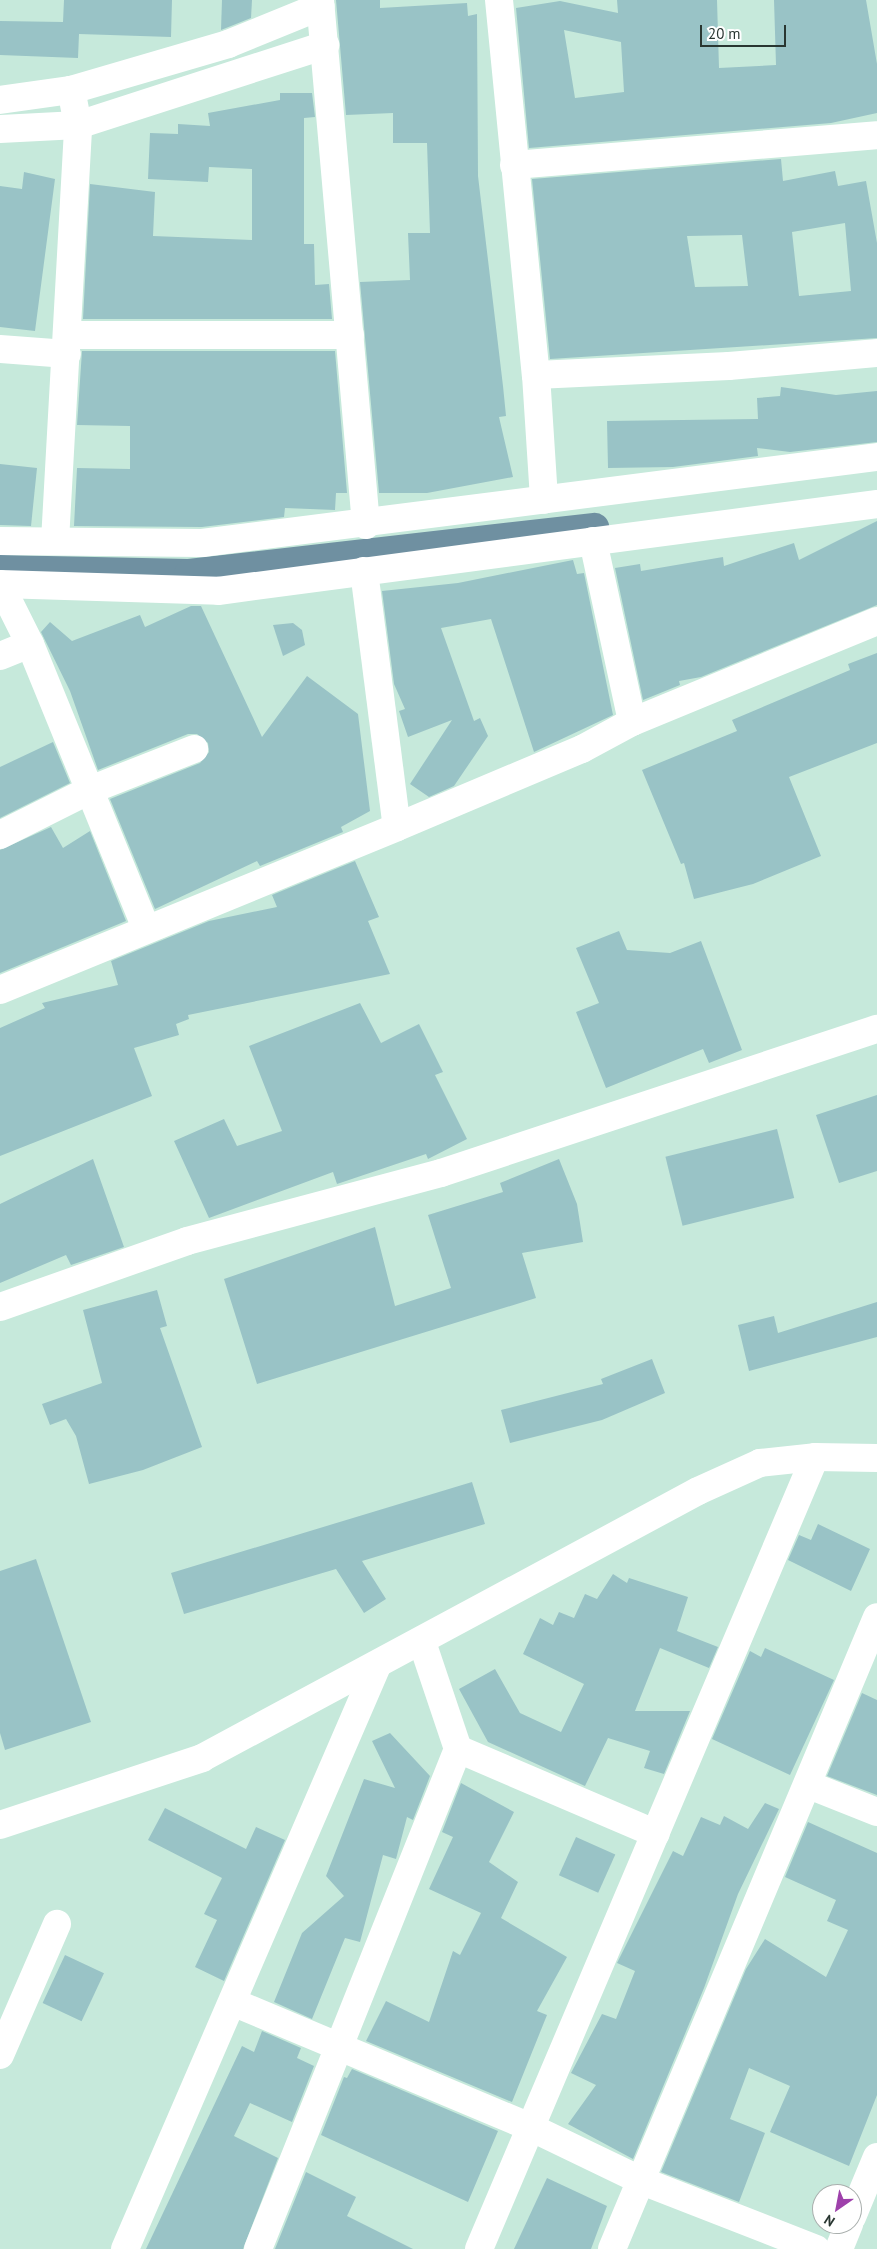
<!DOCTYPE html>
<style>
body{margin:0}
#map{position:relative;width:877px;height:2249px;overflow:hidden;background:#c6e9db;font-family:"PT Sans",sans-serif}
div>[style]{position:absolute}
.canal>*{height:30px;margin:-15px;padding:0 15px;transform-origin:15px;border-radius:15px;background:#6f90a1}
.building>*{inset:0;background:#99c3c6;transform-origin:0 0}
.minor>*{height:28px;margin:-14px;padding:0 14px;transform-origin:14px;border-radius:14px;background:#fff}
span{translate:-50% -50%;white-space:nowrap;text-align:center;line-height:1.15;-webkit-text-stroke:5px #fff;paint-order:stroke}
.north{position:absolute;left:812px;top:2184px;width:50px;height:50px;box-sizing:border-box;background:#fff;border:1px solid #a9afad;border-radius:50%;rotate:213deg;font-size:14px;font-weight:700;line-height:20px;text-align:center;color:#293631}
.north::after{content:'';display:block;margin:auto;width:18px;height:22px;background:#9e41ab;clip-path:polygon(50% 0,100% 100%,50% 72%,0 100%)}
.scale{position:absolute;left:700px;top:25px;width:86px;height:22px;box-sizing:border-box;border:2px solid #293631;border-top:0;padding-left:6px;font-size:15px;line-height:18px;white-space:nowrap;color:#293631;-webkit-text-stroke:4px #fff;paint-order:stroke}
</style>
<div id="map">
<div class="canal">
<div style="left:0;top:570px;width:189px;rotate:1.2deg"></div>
<div style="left:189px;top:574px;width:408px;rotate:-6.5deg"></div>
</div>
<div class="building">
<div style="clip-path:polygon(64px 0,172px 0,171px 37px,79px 34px,78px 58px,0 55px,0 21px,63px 22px)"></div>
<div style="clip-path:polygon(222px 0,252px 0,251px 18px,221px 30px)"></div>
<div style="clip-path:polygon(336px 0,380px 0,380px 8px,467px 3px,468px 16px,477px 14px,478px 176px,503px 386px,506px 416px,499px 417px,513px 477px,427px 493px,379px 493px,360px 282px,410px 280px,408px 233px,430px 233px,427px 143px,393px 143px,393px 113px,346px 115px)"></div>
<div style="clip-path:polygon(evenodd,617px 0,717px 0,719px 68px,776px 65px,774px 0,866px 0,877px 64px,877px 113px,831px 123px,529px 148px,516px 8px,560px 1px,618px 13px,617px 0,564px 30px,621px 42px,624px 92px,575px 98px,564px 30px)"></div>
<div style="clip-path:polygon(280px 93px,312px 93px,315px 117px,304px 118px,304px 244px,314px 244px,315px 285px,329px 284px,332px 319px,83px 319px,90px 184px,155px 192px,153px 236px,252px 240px,252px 169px,209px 167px,208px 182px,148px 179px,150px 133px,178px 134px,178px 124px,210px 126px,208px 113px,280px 100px)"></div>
<div style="clip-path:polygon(evenodd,781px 159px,783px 181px,835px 171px,838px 186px,866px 181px,877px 243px,877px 338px,550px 359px,532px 179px,781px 159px,845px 223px,851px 291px,799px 296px,792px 232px,845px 223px,781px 159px,742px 235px,748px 286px,695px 287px,687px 236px,742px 235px)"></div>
<div style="clip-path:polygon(24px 172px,55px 179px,35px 331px,0 327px,0 186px,22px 189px)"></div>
<div style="clip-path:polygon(82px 351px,335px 351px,347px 493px,336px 493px,335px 510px,285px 508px,284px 517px,202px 527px,74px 526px,77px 468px,130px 469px,130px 426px,77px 425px)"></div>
<div style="clip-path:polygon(781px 387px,836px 395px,877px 391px,877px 442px,790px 452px,757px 448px,758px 456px,673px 467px,608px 468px,607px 421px,758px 419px,757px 398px,780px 396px)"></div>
<div style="clip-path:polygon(0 464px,37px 468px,31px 526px,0 525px)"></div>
<div style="clip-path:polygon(877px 521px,877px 605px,701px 677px,679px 681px,680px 685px,643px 700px,615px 568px,640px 564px,641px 571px,723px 557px,724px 566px,794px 543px,799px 560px)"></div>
<div style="clip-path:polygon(573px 560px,577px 574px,584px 573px,613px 715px,534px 752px,491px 619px,441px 628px,474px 721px,480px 718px,488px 736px,454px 786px,429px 797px,410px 784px,452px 720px,408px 737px,399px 711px,405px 709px,394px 684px,382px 591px,458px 583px)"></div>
<div style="clip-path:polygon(191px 606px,201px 606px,262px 737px,307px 676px,358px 714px,370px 811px,341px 827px,343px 832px,260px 866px,257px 861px,155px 909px,110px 799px,200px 763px,209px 752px,208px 743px,197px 734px,188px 734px,98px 770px,70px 691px,41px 632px,50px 622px,72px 641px,140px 615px,145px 627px)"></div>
<div style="clip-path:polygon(293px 623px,302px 630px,305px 645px,283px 656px,273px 625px)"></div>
<div style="clip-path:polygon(877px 653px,877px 743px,789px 777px,821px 856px,753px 884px,694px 899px,684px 863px,681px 864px,642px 770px,737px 731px,732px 720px,850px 670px,848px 664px)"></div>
<div style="clip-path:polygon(53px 742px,70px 783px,0 818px,0 767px)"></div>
<div style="clip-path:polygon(51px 827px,63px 848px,90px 831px,126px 921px,0 973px,0 850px)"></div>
<div style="clip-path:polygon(355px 861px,379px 917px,368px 921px,390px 974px,188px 1015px,189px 1019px,176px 1024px,179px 1035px,134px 1048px,152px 1096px,0 1156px,0 1028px,45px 1008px,42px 1003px,118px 985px,111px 961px,209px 921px,277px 907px,272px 895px)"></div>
<div style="clip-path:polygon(619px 931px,627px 950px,670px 953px,701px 941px,742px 1050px,709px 1063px,703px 1049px,606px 1088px,576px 1012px,599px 1003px,576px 948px)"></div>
<div style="clip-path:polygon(360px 1003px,381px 1043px,419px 1024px,443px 1072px,435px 1075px,467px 1139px,428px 1159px,426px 1154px,337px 1184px,333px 1172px,209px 1218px,174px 1141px,224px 1119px,237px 1146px,282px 1131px,249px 1046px)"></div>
<div style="clip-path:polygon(877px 1095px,877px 1171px,839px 1183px,816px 1115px)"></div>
<div style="left:777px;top:1129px;width:71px;height:115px;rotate:76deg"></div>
<div style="clip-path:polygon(93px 1159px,124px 1247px,71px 1265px,66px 1255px,0 1283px,0 1204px)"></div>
<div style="clip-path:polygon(559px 1159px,577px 1204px,583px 1242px,522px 1253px,536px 1298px,257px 1384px,224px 1279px,375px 1227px,395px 1306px,451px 1288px,428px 1215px,503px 1192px,500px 1183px)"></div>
<div style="clip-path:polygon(157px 1290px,167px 1326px,160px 1328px,202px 1447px,143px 1470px,89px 1484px,76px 1436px,66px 1419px,50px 1425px,42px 1404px,102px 1383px,83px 1310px)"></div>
<div style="clip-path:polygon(877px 1302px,877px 1337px,749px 1371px,738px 1325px,774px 1316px,778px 1333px)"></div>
<div style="clip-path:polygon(652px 1359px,665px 1393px,602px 1420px,510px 1443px,501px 1410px,603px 1384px,601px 1379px)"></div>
<div style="clip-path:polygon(472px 1482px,485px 1524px,362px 1561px,386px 1599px,364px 1613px,336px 1569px,184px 1614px,171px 1573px)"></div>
<div style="clip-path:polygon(818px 1524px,870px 1549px,851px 1591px,788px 1560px,799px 1535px,811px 1540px)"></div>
<div style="clip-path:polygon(36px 1559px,91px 1722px,5px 1750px,0 1733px,0 1571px)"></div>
<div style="clip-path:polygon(613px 1574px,627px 1583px,629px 1578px,688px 1597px,677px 1631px,718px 1647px,709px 1668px,660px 1648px,635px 1711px,690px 1711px,664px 1774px,644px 1768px,650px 1751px,608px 1738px,585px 1786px,488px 1742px,459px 1689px,495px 1669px,520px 1713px,561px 1732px,584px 1684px,523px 1654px,540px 1618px,553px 1625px,559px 1612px,574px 1618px,585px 1594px,597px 1599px)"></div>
<div style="clip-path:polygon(765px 1648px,834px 1680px,790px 1775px,712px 1739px,750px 1651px,761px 1657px)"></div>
<div style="clip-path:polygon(862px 1693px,877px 1700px,877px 1795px,827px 1776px)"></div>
<div style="clip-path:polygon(390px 1733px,430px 1776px,413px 1820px,407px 1817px,396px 1859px,383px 1855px,360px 1942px,345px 1938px,312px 2019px,274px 2002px,302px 1933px,344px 1896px,326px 1876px,364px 1779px,395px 1788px,372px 1741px)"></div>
<div style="clip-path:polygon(461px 1783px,514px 1812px,489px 1862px,518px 1882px,501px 1918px,567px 1957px,537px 2011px,547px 2015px,512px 2102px,366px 2041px,386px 2001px,429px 2022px,453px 1951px,460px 1955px,481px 1913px,429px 1889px,453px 1837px,442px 1832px)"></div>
<div style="clip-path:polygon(765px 1803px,779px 1809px,738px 1894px,704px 1988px,633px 2159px,568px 2124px,596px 2085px,571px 2073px,602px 2014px,616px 2019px,635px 1971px,617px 1963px,673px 1851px,683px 1856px,701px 1817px,720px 1825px,724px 1816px,748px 1829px)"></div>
<div style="clip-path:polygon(165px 1808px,246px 1849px,256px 1827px,285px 1840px,224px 1981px,195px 1967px,217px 1920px,204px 1914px,222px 1878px,148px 1840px)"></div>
<div style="clip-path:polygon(808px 1822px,877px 1853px,877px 2095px,849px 2166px,770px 2132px,790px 2086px,749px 2068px,730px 2119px,765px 2133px,739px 2202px,661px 2172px,746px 1969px,765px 1939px,826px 1977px,848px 1930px,827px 1921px,836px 1900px,785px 1877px)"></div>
<div style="left:576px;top:1837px;width:43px;height:42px;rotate:24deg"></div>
<div style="left:65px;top:1955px;width:43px;height:53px;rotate:25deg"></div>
<div style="clip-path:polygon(262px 2031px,301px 2048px,297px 2058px,314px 2066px,292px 2122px,250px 2103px,234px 2136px,278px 2158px,243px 2249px,146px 2249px,242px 2046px,254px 2052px)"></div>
<div style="clip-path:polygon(352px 2069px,498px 2131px,468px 2202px,321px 2135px,344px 2077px,347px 2078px)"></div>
<div style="clip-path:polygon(306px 2172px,356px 2197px,347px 2216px,413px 2249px,275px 2249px)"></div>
<div style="clip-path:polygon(547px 2178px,607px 2206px,591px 2249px,514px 2249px)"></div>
</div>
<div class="minor">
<div style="left:320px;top:0;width:527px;rotate:84.99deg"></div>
<div style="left:499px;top:0;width:377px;rotate:84.4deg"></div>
<div style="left:536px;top:375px;width:125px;rotate:86.3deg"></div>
<div style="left:0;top:100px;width:72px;rotate:-8deg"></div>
<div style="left:71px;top:90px;width:164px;rotate:-16.3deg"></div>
<div style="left:228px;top:44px;width:100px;rotate:-22.2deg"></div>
<div style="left:0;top:129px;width:78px;rotate:-2.9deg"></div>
<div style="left:78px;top:125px;width:260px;rotate:-17.9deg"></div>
<div style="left:514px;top:165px;width:364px;rotate:-4.7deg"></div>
<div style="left:68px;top:335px;width:282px"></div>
<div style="left:0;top:349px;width:67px;rotate:4.3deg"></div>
<div style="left:536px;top:375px;width:193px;rotate:-2.7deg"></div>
<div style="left:729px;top:366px;width:149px;rotate:-5deg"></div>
<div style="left:0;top:541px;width:202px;rotate:0.6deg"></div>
<div style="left:202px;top:543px;width:680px;rotate:-7.26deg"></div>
<div style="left:55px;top:541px;width:417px;rotate:-86.8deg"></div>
<div style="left:78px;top:125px;width:36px;rotate:-101deg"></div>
<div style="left:593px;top:541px;width:185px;rotate:77.8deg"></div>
<div style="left:364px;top:571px;width:258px;rotate:82.7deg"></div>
<div style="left:0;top:584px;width:218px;rotate:1.8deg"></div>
<div style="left:218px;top:591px;width:665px;rotate:-7.52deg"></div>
<div style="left:0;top:584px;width:67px;rotate:63.4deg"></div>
<div style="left:30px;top:644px;width:307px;rotate:67.8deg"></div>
<div style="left:0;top:656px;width:32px;rotate:-22deg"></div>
<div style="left:0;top:835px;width:101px;rotate:-26.6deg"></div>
<div style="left:90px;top:790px;width:112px;rotate:-21.5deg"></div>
<div style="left:0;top:990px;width:429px;rotate:-22.3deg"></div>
<div style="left:397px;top:827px;width:201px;rotate:-22.9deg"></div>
<div style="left:582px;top:749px;width:57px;rotate:-28.4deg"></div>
<div style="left:632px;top:722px;width:265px;rotate:-22.4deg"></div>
<div style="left:0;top:1307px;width:198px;rotate:-19.4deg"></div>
<div style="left:187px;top:1241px;width:263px;rotate:-15deg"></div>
<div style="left:441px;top:1173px;width:459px;rotate:-18.3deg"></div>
<div style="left:458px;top:1749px;width:215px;rotate:23.2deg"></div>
<div style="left:809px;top:1785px;width:73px;rotate:21.7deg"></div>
<div style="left:0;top:1825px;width:213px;rotate:-18.3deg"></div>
<div style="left:202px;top:1758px;width:563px;rotate:-28.29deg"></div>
<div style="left:698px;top:1491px;width:68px;rotate:-24.3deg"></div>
<div style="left:760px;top:1463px;width:55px;rotate:-6.2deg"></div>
<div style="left:815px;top:1457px;width:62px;rotate:0.9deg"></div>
<div style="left:235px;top:2003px;width:322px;rotate:22.8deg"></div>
<div style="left:532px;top:2128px;width:122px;rotate:25.7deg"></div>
<div style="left:642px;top:2181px;width:187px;rotate:21.3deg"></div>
<div style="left:0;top:2055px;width:143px;rotate:-66.5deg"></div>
<div style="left:852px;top:2217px;width:65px;rotate:-67.4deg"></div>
<div style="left:125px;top:2249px;width:633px;rotate:-66.63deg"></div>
<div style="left:258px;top:2249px;width:539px;rotate:-68.2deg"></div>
<div style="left:458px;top:1749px;width:113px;rotate:-108.6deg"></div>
<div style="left:479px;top:2249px;width:860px;rotate:-67.01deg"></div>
<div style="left:612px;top:2249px;width:685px;rotate:-67.25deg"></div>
<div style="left:839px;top:2249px;width:27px;rotate:-68deg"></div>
</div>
<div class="north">N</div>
<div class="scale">20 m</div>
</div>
